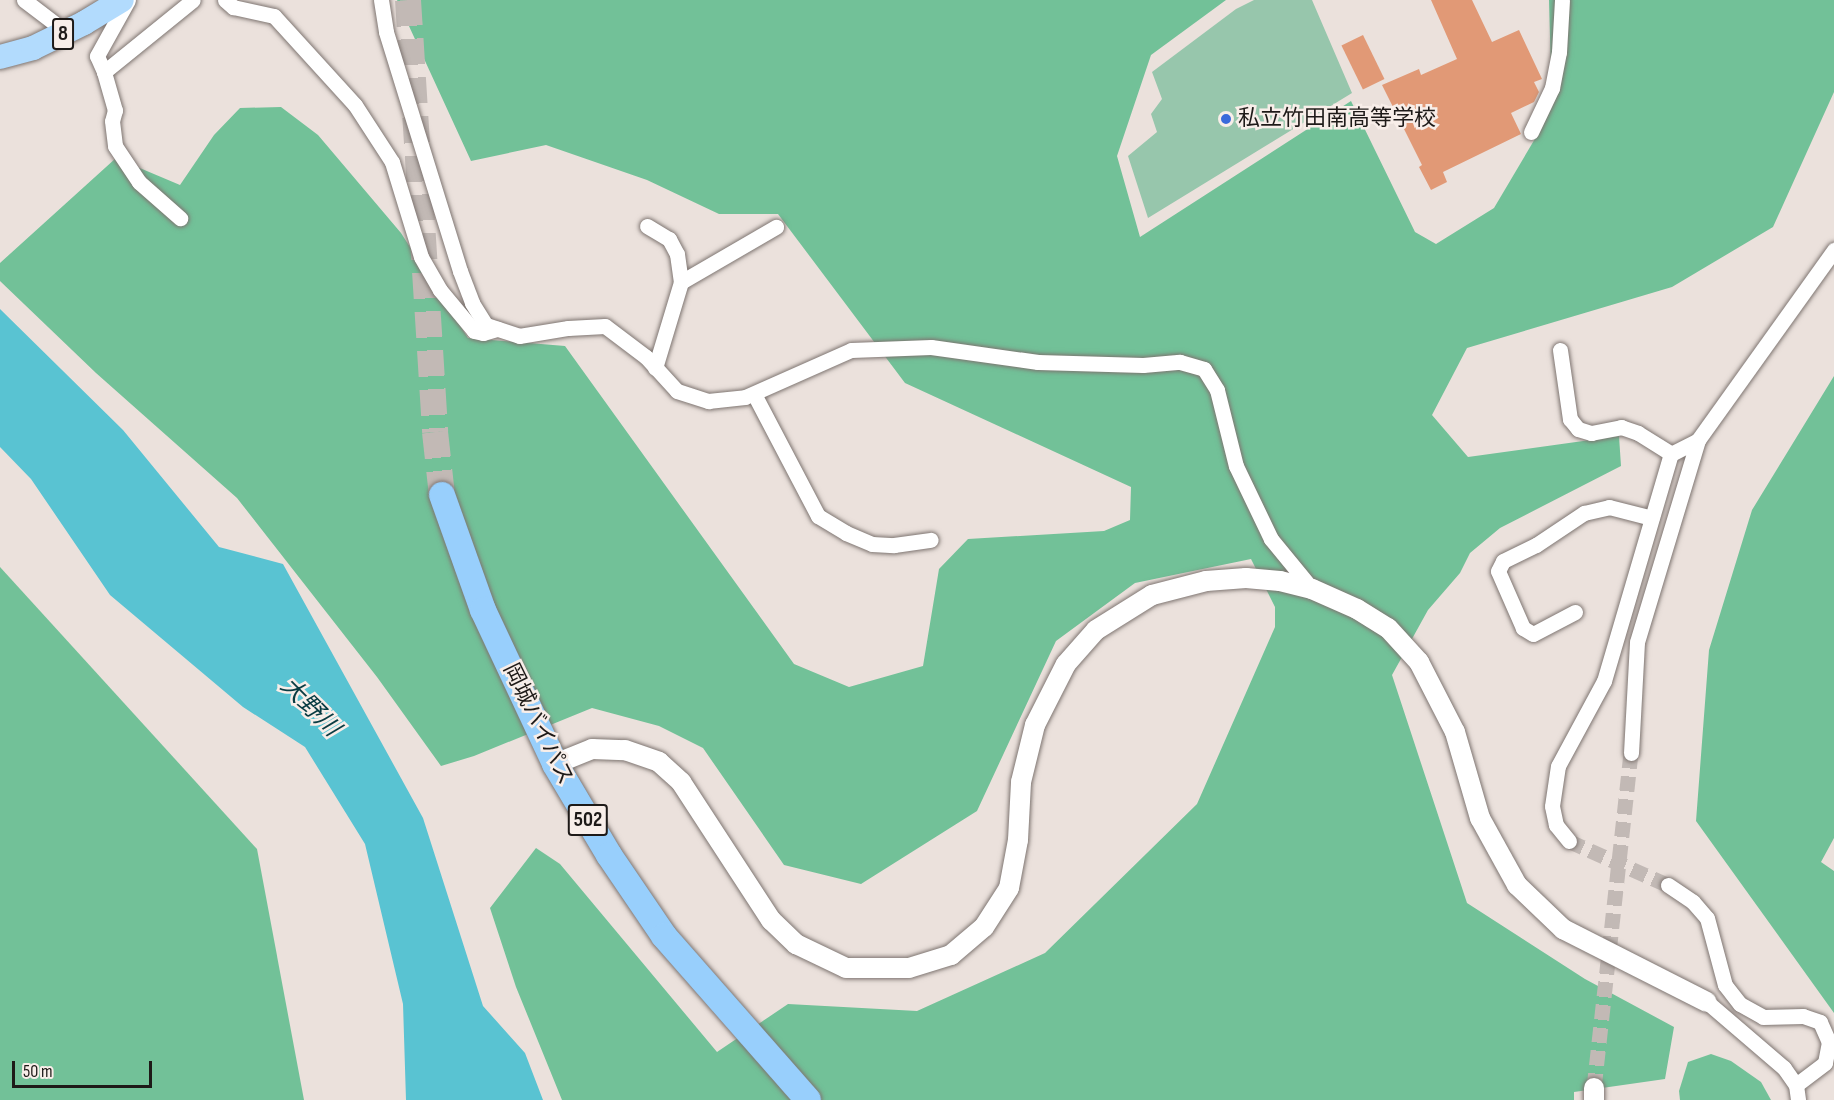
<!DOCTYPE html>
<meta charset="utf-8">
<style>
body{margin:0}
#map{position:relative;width:1834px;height:1100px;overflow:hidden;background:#ebe1dc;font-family:"Sofia Sans Condensed","Noto Sans JP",sans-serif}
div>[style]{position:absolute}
.green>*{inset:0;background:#97c6ac}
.forest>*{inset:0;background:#72c198}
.water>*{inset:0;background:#59c3d2}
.building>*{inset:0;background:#e19976;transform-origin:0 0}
.minor-tunnel>*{height:15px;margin-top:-7.5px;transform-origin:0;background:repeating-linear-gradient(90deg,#c2b9b5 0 15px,transparent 0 23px)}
.trunk-tunnel>*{height:26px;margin-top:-13px;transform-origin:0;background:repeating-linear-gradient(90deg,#c2b9b5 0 26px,transparent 0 39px)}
.roads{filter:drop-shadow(0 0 2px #7e7571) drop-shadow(0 0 2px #7e7571)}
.minor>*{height:15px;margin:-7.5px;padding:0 7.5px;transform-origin:7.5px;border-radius:7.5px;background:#fff}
.tertiary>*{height:20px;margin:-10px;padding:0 10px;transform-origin:10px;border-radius:10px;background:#fff}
.primary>*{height:24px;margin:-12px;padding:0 12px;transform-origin:12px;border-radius:12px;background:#b2dbfd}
.trunk>*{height:26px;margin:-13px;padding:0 13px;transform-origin:13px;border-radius:13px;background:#98cffc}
.dots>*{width:16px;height:16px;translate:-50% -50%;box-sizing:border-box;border:3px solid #f8eee9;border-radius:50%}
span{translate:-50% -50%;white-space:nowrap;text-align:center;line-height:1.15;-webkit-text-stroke:5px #f8eee9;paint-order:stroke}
.shield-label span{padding:2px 4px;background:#f8eee9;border:2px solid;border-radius:4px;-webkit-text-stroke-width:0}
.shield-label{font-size:21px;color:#1e1a18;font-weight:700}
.poi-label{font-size:22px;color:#1e1a18}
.left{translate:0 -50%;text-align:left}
.street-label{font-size:22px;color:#1e1a18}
.water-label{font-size:24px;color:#093c43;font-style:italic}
.scale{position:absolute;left:12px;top:1061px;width:140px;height:27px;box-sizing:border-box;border:3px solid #1e1a18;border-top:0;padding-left:8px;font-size:18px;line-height:21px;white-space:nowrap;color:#1e1a18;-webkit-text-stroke:4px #f8eee9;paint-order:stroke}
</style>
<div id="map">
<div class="green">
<div style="clip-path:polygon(1254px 0,1312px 0,1352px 93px,1148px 218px,1128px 156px,1157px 132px,1151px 114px,1162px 99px,1152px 72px,1236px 9px)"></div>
</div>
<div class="forest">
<div style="clip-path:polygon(397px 0,1226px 0,1151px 55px,1117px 156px,1140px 237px,1351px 101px,1415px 232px,1436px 244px,1494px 208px,1536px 137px,1551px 74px,1549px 0,1834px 0,1834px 92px,1773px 227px,1672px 287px,1467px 348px,1432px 415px,1468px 457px,1619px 436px,1621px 466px,1500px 528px,1470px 553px,1460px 573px,1428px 610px,1392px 675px,1467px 903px,1585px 979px,1674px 1027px,1665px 1079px,1574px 1092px,1574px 1100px,562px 1100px,516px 987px,490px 908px,536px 848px,560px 864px,717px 1052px,788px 1004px,917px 1011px,1045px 953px,1197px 804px,1275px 627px,1275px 607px,1251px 559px,1135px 583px,1056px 641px,977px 811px,861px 884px,784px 865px,703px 748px,659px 726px,592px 708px,474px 756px,441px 766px,377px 677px,237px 498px,96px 373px,0 281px,0 263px,116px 158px,180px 185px,214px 135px,240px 108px,281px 107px,318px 135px,401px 233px,468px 338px,565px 346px,794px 664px,849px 687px,923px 666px,939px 569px,968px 539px,1104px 531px,1130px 520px,1131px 487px,905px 383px,778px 214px,719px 214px,647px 180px,546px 145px,471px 161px)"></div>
<div style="clip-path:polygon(1834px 376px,1834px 838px,1821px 862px,1834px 871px,1834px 1013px,1696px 821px,1709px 650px,1752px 510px)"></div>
<div style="clip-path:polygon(0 567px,257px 849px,304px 1100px,0 1100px)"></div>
<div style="clip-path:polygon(1711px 1054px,1731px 1061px,1761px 1082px,1771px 1100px,1680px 1100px,1679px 1091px,1688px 1062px)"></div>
</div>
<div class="water">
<div style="clip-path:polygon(0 309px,123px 430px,219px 547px,283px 564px,423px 818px,483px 1006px,525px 1053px,543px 1100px,406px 1100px,403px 1004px,365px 844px,305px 747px,243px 707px,110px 595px,31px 479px,0 447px)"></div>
</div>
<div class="building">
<div style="clip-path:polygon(1431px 0,1472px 0,1492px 42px,1519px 30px,1542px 79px,1534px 82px,1539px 92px,1534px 102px,1511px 113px,1521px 134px,1443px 172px,1447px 182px,1431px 190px,1419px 167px,1422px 165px,1382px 85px,1419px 69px,1421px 75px,1457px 59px)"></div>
<div style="left:1363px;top:35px;width:49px;height:24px;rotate:64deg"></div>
</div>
<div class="minor-tunnel">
<div style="left:1569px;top:841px;width:108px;rotate:24deg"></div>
<div style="left:1594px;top:1088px;width:337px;rotate:-83.7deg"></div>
</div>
<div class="trunk-tunnel">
<div style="left:408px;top:0;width:433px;rotate:86.4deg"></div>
<div style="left:435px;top:432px;width:63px;rotate:83.7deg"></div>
</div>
<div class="roads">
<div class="minor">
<div style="left:24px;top:0;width:53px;rotate:37.3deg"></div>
<div style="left:128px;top:0;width:64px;rotate:119deg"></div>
<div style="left:97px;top:56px;width:17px;rotate:66deg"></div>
<div style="left:104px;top:72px;width:114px;rotate:-39deg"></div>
<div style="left:225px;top:0;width:11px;rotate:41deg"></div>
<div style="left:233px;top:7px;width:42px;rotate:12.4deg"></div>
<div style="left:274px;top:16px;width:120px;rotate:47.7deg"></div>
<div style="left:355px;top:105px;width:68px;rotate:57deg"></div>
<div style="left:392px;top:162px;width:99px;rotate:73deg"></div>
<div style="left:421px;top:257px;width:38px;rotate:60deg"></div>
<div style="left:440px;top:290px;width:53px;rotate:50.3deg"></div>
<div style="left:474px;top:331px;width:9px;rotate:13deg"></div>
<div style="left:483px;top:333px;width:15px;rotate:-16deg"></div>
<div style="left:381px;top:0;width:32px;rotate:81deg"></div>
<div style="left:386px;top:32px;width:250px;rotate:72.8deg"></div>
<div style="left:460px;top:271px;width:34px;rotate:69deg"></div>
<div style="left:472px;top:303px;width:26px;rotate:58deg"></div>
<div style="left:486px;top:325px;width:35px;rotate:18deg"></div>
<div style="left:519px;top:336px;width:50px;rotate:-9.3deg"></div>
<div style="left:568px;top:328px;width:37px;rotate:-3deg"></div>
<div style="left:605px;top:326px;width:51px;rotate:37.1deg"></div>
<div style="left:646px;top:357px;width:46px;rotate:47.6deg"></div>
<div style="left:677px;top:391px;width:33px;rotate:18deg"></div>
<div style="left:708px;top:401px;width:37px;rotate:-6deg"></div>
<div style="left:745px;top:397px;width:116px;rotate:-23.9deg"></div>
<div style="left:851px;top:350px;width:80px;rotate:-2.1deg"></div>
<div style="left:931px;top:347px;width:108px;rotate:8deg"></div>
<div style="left:1038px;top:362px;width:105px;rotate:1.6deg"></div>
<div style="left:1143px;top:365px;width:37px;rotate:-5deg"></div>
<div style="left:1180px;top:362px;width:25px;rotate:16deg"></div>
<div style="left:1204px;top:369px;width:25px;rotate:58deg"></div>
<div style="left:1217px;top:390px;width:78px;rotate:76deg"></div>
<div style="left:1236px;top:466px;width:81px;rotate:64.4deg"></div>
<div style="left:1271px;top:539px;width:65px;rotate:50.6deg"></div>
<div style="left:104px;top:72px;width:40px;rotate:74deg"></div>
<div style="left:115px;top:110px;width:11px;rotate:105deg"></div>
<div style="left:112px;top:121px;width:25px;rotate:83deg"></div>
<div style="left:115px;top:146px;width:43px;rotate:56.3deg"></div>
<div style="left:139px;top:182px;width:55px;rotate:41.3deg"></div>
<div style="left:1531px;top:132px;width:49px;rotate:-64.5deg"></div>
<div style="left:1552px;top:88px;width:37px;rotate:-79deg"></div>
<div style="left:1559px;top:52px;width:52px;rotate:-86.7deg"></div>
<div style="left:647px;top:226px;width:26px;rotate:31deg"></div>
<div style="left:669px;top:239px;width:17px;rotate:62deg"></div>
<div style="left:677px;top:254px;width:28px;rotate:82deg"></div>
<div style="left:1560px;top:350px;width:70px;rotate:81.8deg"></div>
<div style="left:1570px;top:419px;width:13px;rotate:51deg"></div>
<div style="left:1578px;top:429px;width:14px;rotate:17deg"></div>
<div style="left:1591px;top:433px;width:31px;rotate:-11deg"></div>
<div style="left:1621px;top:427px;width:18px;rotate:19deg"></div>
<div style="left:1638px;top:433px;width:39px;rotate:32deg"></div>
<div style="left:655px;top:368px;width:90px;rotate:-73.2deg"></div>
<div style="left:681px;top:282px;width:110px;rotate:-30.1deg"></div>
<div style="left:754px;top:394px;width:138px;rotate:62.3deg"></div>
<div style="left:818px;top:516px;width:33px;rotate:31deg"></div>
<div style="left:846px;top:533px;width:28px;rotate:23deg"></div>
<div style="left:872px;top:544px;width:22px;rotate:3deg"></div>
<div style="left:894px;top:545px;width:37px;rotate:-8deg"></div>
<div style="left:1575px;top:612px;width:47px;rotate:152.4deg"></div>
<div style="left:1533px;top:634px;width:12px;rotate:-149deg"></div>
<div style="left:1523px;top:628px;width:62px;rotate:-113.7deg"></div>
<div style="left:1498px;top:571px;width:11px;rotate:-63deg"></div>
<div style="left:1503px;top:561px;width:37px;rotate:-26deg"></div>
<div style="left:1536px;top:545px;width:58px;rotate:-33.7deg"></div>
<div style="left:1584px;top:513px;width:26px;rotate:-13deg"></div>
<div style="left:1609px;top:507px;width:44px;rotate:14.3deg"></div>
<div style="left:1631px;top:753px;width:111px;rotate:-86.9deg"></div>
<div style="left:1637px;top:642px;width:211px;rotate:-73.2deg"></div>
<div style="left:1698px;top:440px;width:234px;rotate:-54.4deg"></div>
<div style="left:1569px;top:841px;width:21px;rotate:-129deg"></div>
<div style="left:1556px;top:825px;width:19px;rotate:-102deg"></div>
<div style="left:1552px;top:806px;width:40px;rotate:-81.5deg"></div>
<div style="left:1558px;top:766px;width:97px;rotate:-61.6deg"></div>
<div style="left:1604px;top:681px;width:237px;rotate:-73.6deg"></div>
<div style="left:1671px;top:454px;width:30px;rotate:-27deg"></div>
<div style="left:1668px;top:885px;width:30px;rotate:34deg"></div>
<div style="left:1693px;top:902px;width:21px;rotate:49deg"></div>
<div style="left:1707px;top:918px;width:69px;rotate:75deg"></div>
<div style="left:1725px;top:985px;width:24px;rotate:52deg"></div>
<div style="left:1740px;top:1004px;width:26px;rotate:29deg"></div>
<div style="left:1763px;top:1017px;width:40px;rotate:-1.4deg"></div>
<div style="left:1803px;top:1016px;width:18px;rotate:19deg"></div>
<div style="left:1820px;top:1022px;width:22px;rotate:66deg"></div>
<div style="left:1829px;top:1042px;width:21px;rotate:101deg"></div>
<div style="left:1825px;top:1063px;width:36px;rotate:143deg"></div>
<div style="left:1707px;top:1002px;width:101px;rotate:40.6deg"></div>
<div style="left:1784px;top:1068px;width:21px;rotate:55deg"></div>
<div style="left:1796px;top:1085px;width:15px;rotate:82deg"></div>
</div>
<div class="tertiary">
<div style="left:555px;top:764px;width:40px;rotate:-22deg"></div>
<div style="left:592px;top:749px;width:33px;rotate:2deg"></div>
<div style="left:625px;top:750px;width:36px;rotate:19deg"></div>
<div style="left:659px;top:762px;width:30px;rotate:42deg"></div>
<div style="left:681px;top:782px;width:165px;rotate:56.9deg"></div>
<div style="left:771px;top:920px;width:35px;rotate:44deg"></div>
<div style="left:796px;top:944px;width:55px;rotate:25.6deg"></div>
<div style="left:846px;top:968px;width:63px"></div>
<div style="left:909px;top:968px;width:44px;rotate:-17.2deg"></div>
<div style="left:951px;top:955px;width:43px;rotate:-40.3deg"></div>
<div style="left:984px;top:927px;width:46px;rotate:-57.3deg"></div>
<div style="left:1009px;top:888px;width:49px;rotate:-79.4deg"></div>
<div style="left:1018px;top:840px;width:58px;rotate:-87deg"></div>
<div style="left:1021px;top:782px;width:59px;rotate:-76.2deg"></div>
<div style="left:1035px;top:725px;width:68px;rotate:-63.1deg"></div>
<div style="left:1066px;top:664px;width:45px;rotate:-48.6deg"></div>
<div style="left:1096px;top:630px;width:66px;rotate:-32deg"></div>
<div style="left:1152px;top:595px;width:56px;rotate:-14.5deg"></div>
<div style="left:1206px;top:581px;width:40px;rotate:-4.3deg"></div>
<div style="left:1246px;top:578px;width:34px;rotate:5deg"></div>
<div style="left:1280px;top:581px;width:33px;rotate:14deg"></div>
<div style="left:1312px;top:589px;width:49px;rotate:24deg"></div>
<div style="left:1357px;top:609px;width:36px;rotate:32deg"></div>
<div style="left:1388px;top:628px;width:46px;rotate:47.6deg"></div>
<div style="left:1419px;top:662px;width:79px;rotate:62.8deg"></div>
<div style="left:1455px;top:732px;width:90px;rotate:73.8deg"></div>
<div style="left:1480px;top:818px;width:77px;rotate:61.1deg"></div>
<div style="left:1517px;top:885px;width:64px;rotate:43.7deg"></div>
<div style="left:1563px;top:929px;width:161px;rotate:26.9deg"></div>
<div style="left:1594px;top:1088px;width:12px;rotate:90deg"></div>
</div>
<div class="primary">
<div style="left:0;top:57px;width:34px;rotate:-15deg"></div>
<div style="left:33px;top:48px;width:57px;rotate:-26.1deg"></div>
<div style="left:84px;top:23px;width:44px;rotate:-31.2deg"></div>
</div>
<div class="trunk">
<div style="left:442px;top:495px;width:122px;rotate:70.4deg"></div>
<div style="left:483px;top:610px;width:170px;rotate:64.9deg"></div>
<div style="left:555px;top:764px;width:106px;rotate:59.3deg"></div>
<div style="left:609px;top:855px;width:98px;rotate:55.8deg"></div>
<div style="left:664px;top:936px;width:218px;rotate:48.7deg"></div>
</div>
</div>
<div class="dots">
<div style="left:1226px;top:119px;background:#3a6bdb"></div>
</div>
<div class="shield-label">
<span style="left:63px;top:34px">8</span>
<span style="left:588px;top:820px">502</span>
</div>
<div class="poi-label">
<span class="left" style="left:1238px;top:119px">私立竹田南高等学校</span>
</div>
<div class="street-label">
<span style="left:538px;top:724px;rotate:64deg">岡城バイパス</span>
</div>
<div class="water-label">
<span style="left:310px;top:707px;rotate:45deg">大野川</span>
</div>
<div class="scale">50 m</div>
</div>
